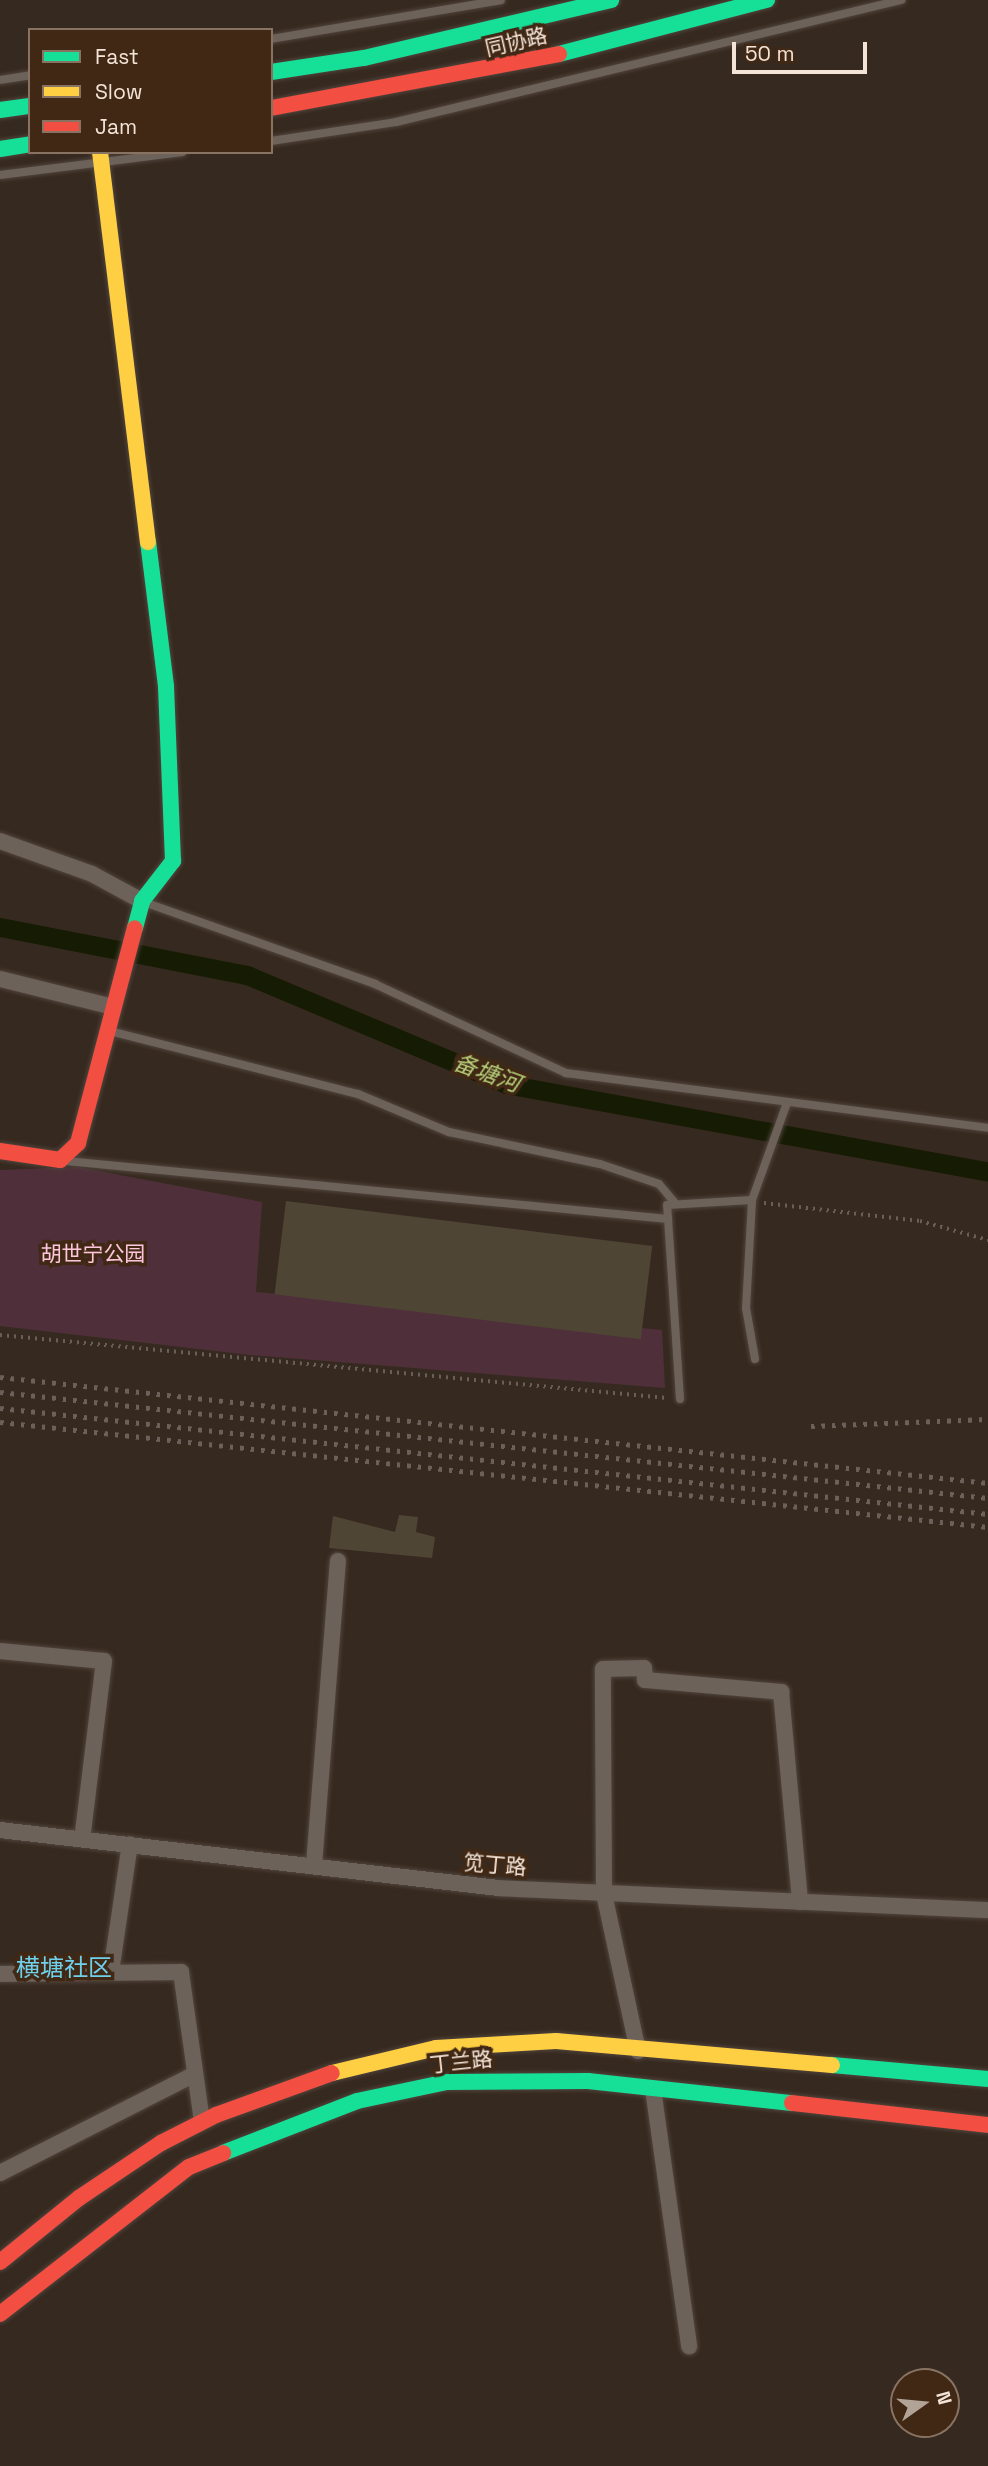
<!DOCTYPE html>
<meta charset="utf-8">
<style>
body{margin:0}
#map{position:relative;width:988px;height:2466px;overflow:hidden;background:#36291f;font-family:"Space Grotesk","Noto Sans SC",sans-serif}
div>[style]{position:absolute}
.green>*{inset:0;background:#4f303a}
.canal>*{height:19px;margin:-9.5px;padding:0 9.5px;transform-origin:9.5px;border-radius:9.5px;background:#161c03}
.building>*{inset:0;background:#4f4535;transform-origin:0 0}
.path>*{height:3.5px;margin-top:-1.75px;transform-origin:0;background:repeating-linear-gradient(90deg,#695f58 0 2px,transparent 0 7px)}
.roads{filter:drop-shadow(0 0 2px #50443c) drop-shadow(0 0 2px #50443c)}
.lane>*{height:8px;margin:-4px;padding:0 4px;transform-origin:4px;border-radius:4px;background:#6c625a}
.street>*{height:16px;margin:-8px;padding:0 8px;transform-origin:8px;border-radius:8px;background:#6c625a}
.fast>*{height:16px;margin:-8px;padding:0 8px;transform-origin:8px;border-radius:8px;background:#16e098}
.slow>*{height:16px;margin:-8px;padding:0 8px;transform-origin:8px;border-radius:8px;background:#ffcf43}
.jam>*{height:16px;margin:-8px;padding:0 8px;transform-origin:8px;border-radius:8px;background:#f24e42}
.rail>*{height:5px;margin-top:-2.5px;transform-origin:0;background:repeating-linear-gradient(90deg,#6c605a 0 3.5px,transparent 0 10.5px)}
span{translate:-50% -50%;white-space:nowrap;text-align:center;line-height:1.15;-webkit-text-stroke:7px #402815;paint-order:stroke}
.street-label{font-size:21px;color:#f4e4d8}
.park-label{font-size:21px;color:#fdc5da}
.water-label{font-size:23px;color:#b7d07a;font-style:italic}
.quarter-label{font-size:24px;color:#6ed0eb}
.legend{position:absolute;left:28px;top:28px;width:245px;height:126px;box-sizing:border-box;background:#402815;border:2px solid #887363;margin:0;padding:9px 12px;list-style:none;font-size:21px;color:#f4e4d8}
.legend li{display:flex;align-items:center;gap:14px;height:35px}
.legend b{width:35px;border:2px solid #887363}
.north{position:absolute;left:890px;top:2368px;width:70px;height:70px;box-sizing:border-box;background:#402815;border:2px solid #887363;border-radius:50%;rotate:75deg;font-size:19px;font-weight:700;line-height:28px;text-align:center;color:#f4e4d8}
.north::after{content:'';display:block;margin:auto;width:24px;height:32px;background:#b2a397;clip-path:polygon(50% 0,100% 100%,50% 72%,0 100%)}
.scale{position:absolute;left:732px;top:42px;width:135px;height:32px;box-sizing:border-box;border:4px solid #f4e4d8;border-top:0;padding-left:9px;font-size:21px;line-height:24px;white-space:nowrap;color:#f4e4d8;-webkit-text-stroke:5px #402815;paint-order:stroke}
</style>
<div id="map">
<div class="green">
<div style="clip-path:polygon(78px 1167px,262px 1202px,256px 1292px,662px 1330px,665px 1388px,250px 1355px,0 1326px,0 1170px)"></div>
</div>
<div class="canal">
<div style="left:0;top:927px;width:252px;rotate:11deg"></div>
<div style="left:247px;top:975px;width:281px;rotate:22.8deg"></div>
<div style="left:506px;top:1084px;width:490px;rotate:10.3deg"></div>
</div>
<div class="building">
<div style="left:286px;top:1201px;width:369px;height:94px;rotate:7deg"></div>
<div style="clip-path:polygon(399px 1515px,418px 1517px,416px 1532px,435px 1537px,432px 1558px,329px 1548px,333px 1516px,395px 1532px)"></div>
</div>
<div class="path">
<div style="left:764px;top:1203px;width:157px;rotate:6.6deg"></div>
<div style="left:920px;top:1221px;width:71px;rotate:15.6deg"></div>
<div style="left:0;top:1335px;width:670px;rotate:5.4deg"></div>
</div>
<div class="roads">
<div class="lane">
<div style="left:271px;top:39px;width:233px;rotate:-9.6deg"></div>
<div style="left:0;top:80px;width:30px;rotate:-9deg"></div>
<div style="left:271px;top:141px;width:126px;rotate:-8.6deg"></div>
<div style="left:396px;top:122px;width:520px;rotate:-13.58deg"></div>
<div style="left:0;top:175px;width:184px;rotate:-7.2deg"></div>
<div style="left:144px;top:902px;width:245px;rotate:19.5deg"></div>
<div style="left:375px;top:984px;width:211px;rotate:25deg"></div>
<div style="left:566px;top:1073px;width:426px;rotate:7.4deg"></div>
<div style="left:110px;top:1031px;width:256px;rotate:14.3deg"></div>
<div style="left:358px;top:1094px;width:99px;rotate:22.7deg"></div>
<div style="left:449px;top:1132px;width:154px;rotate:12deg"></div>
<div style="left:600px;top:1164px;width:62px;rotate:18.7deg"></div>
<div style="left:659px;top:1184px;width:26px;rotate:50deg"></div>
<div style="left:66px;top:1161px;width:605px;rotate:5.5deg"></div>
<div style="left:755px;top:1359px;width:52px;rotate:-100deg"></div>
<div style="left:746px;top:1308px;width:108px;rotate:-86.8deg"></div>
<div style="left:752px;top:1200px;width:103px;rotate:-70.2deg"></div>
<div style="left:680px;top:1399px;width:194px;rotate:-93.8deg"></div>
<div style="left:667px;top:1205px;width:85px;rotate:-3.4deg"></div>
</div>
<div class="street">
<div style="left:0;top:841px;width:98px;rotate:19.7deg"></div>
<div style="left:92px;top:874px;width:57px;rotate:28.4deg"></div>
<div style="left:0;top:979px;width:116px;rotate:13.9deg"></div>
<div style="left:0;top:1651px;width:104px;rotate:5.5deg"></div>
<div style="left:104px;top:1661px;width:179px;rotate:97deg"></div>
<div style="left:0;top:1830px;width:501px;rotate:6.64deg"></div>
<div style="left:498px;top:1888px;width:490px;rotate:2.6deg"></div>
<div style="left:314px;top:1865px;width:305px;rotate:-85.5deg"></div>
<div style="left:111px;top:1972px;width:129px;rotate:-81.6deg"></div>
<div style="left:0;top:1974px;width:181px;rotate:-0.6deg"></div>
<div style="left:181px;top:1972px;width:151px;rotate:82deg"></div>
<div style="left:638px;top:2051px;width:161px;rotate:-102.2deg"></div>
<div style="left:604px;top:1894px;width:225px;rotate:-90.3deg"></div>
<div style="left:603px;top:1669px;width:41px;rotate:-1.4deg"></div>
<div style="left:644px;top:1668px;width:12px;rotate:85deg"></div>
<div style="left:645px;top:1680px;width:137px;rotate:5deg"></div>
<div style="left:781px;top:1692px;width:211px;rotate:84.8deg"></div>
<div style="left:653px;top:2089px;width:260px;rotate:82deg"></div>
<div style="left:0;top:2173px;width:219px;rotate:-26.9deg"></div>
</div>
<div class="fast">
<div style="left:559px;top:54px;width:215px;rotate:-14.6deg"></div>
<div style="left:271px;top:72px;width:94px;rotate:-8.6deg"></div>
<div style="left:364px;top:58px;width:254px;rotate:-13.2deg"></div>
<div style="left:0;top:110px;width:30px;rotate:-8deg"></div>
<div style="left:0;top:149px;width:30px;rotate:-9deg"></div>
<div style="left:135px;top:928px;width:28px;rotate:-75deg"></div>
<div style="left:142px;top:901px;width:51px;rotate:-52.2deg"></div>
<div style="left:173px;top:861px;width:175px;rotate:-92.3deg"></div>
<div style="left:166px;top:686px;width:145px;rotate:-97.1deg"></div>
<div style="left:832px;top:2065px;width:157px;rotate:5.1deg"></div>
<div style="left:223px;top:2153px;width:144px;rotate:-21.2deg"></div>
<div style="left:357px;top:2101px;width:92px;rotate:-11.9deg"></div>
<div style="left:447px;top:2082px;width:141px;rotate:-0.4deg"></div>
<div style="left:588px;top:2081px;width:205px;rotate:6.2deg"></div>
</div>
<div class="slow">
<div style="left:100px;top:152px;width:393px;rotate:83deg"></div>
<div style="left:332px;top:2073px;width:107px;rotate:-13.5deg"></div>
<div style="left:436px;top:2048px;width:120px;rotate:-3.3deg"></div>
<div style="left:556px;top:2041px;width:277px;rotate:5deg"></div>
</div>
<div class="jam">
<div style="left:271px;top:108px;width:293px;rotate:-10.6deg"></div>
<div style="left:0;top:1151px;width:61px;rotate:8.5deg"></div>
<div style="left:60px;top:1160px;width:25px;rotate:-43deg"></div>
<div style="left:78px;top:1143px;width:222px;rotate:-75.2deg"></div>
<div style="left:792px;top:2103px;width:197px;rotate:6.4deg"></div>
<div style="left:0;top:2262px;width:102px;rotate:-39deg"></div>
<div style="left:79px;top:2198px;width:99px;rotate:-33.9deg"></div>
<div style="left:161px;top:2143px;width:62px;rotate:-27deg"></div>
<div style="left:216px;top:2115px;width:123px;rotate:-19.9deg"></div>
<div style="left:0;top:2314px;width:239px;rotate:-37.9deg"></div>
<div style="left:189px;top:2167px;width:37px;rotate:-22deg"></div>
</div>
</div>
<div class="rail">
<div style="left:0;top:1377px;width:994px;rotate:6.12deg"></div>
<div style="left:0;top:1392px;width:994px;rotate:6.12deg"></div>
<div style="left:0;top:1408px;width:994px;rotate:6.12deg"></div>
<div style="left:0;top:1422px;width:994px;rotate:6.07deg"></div>
<div style="left:811px;top:1426px;width:177px;rotate:-2.3deg"></div>
</div>
<div class="street-label">
<span style="left:516px;top:42px;rotate:-13deg">同协路</span>
<span style="left:495px;top:1865px;rotate:5deg">笕丁路</span>
<span style="left:461px;top:2062px;rotate:-6deg">丁兰路</span>
</div>
<div class="park-label">
<span style="left:93px;top:1254px">胡世宁公园</span>
</div>
<div class="water-label">
<span style="left:487px;top:1073px;rotate:20deg">备塘河</span>
</div>
<div class="quarter-label">
<span style="left:64px;top:1968px">横塘社区</span>
</div>
<ul class="legend">
<li><b style="height:9px;background:#16e098"></b>Fast</li>
<li><b style="height:9px;background:#ffcf43"></b>Slow</li>
<li><b style="height:9px;background:#f24e42"></b>Jam</li>
</ul>
<div class="north">N</div>
<div class="scale">50 m</div>
</div>
